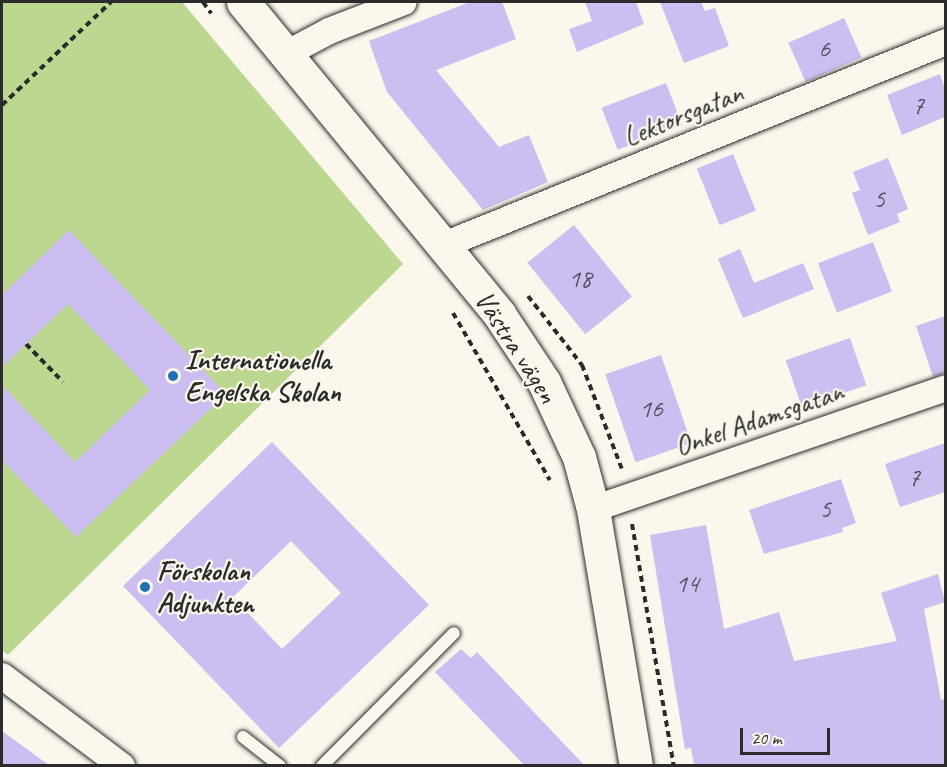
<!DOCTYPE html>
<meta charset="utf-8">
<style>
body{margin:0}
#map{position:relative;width:947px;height:767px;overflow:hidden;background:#fbf7ec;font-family:Caveat,sans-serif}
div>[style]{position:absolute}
.green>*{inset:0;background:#bcd890}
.building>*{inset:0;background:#ccbef0;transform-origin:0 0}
.path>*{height:4px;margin-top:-2px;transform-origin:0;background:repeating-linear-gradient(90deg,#2b2b2b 0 6px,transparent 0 10.5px)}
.roads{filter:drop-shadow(0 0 2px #2b2b2b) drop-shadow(0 0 2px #2b2b2b)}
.lane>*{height:12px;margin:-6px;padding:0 6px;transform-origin:6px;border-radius:6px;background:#fbf7ec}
.street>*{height:26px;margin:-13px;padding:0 13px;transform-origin:13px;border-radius:13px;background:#fbf7ec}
.secondary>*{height:33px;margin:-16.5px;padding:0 16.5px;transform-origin:16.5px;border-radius:16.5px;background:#fbf7ec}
.dots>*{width:16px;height:16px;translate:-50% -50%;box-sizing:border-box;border:3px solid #fbf7ec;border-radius:50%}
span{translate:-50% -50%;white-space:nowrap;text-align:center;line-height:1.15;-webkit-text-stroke:4.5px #fbf7ec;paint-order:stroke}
.number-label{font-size:26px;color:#53505c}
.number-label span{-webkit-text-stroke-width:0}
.street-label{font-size:28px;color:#2b2b2b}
.poi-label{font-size:28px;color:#2b2b2b;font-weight:700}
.left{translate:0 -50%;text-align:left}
.frame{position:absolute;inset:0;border:3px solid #2b2b2b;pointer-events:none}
.scale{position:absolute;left:740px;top:728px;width:90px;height:27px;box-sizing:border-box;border:3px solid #2b2b2b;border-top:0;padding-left:8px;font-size:18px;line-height:21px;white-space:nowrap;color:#2b2b2b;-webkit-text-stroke:4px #fbf7ec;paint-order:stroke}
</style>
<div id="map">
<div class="green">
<div style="clip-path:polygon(2px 2px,182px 2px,403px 264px,8px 655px,2px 650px)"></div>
</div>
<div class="building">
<div style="clip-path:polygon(470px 2px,502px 2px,516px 39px,436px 70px,499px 147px,529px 135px,548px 182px,483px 210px,387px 92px,369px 41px)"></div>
<div style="clip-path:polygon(585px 2px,636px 2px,644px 24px,577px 52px,569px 29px,592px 21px)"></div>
<div style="clip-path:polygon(660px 2px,701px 2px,705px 11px,715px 8px,729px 46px,684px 63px)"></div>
<div style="left:844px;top:18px;width:43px;height:61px;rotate:66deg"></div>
<div style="clip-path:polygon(940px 74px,945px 89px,945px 117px,902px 135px,887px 95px)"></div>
<div style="left:666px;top:83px;width:45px;height:69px;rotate:69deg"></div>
<div style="left:733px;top:154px;width:61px;height:39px;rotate:68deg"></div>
<div style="clip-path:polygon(888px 158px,908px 209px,897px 214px,900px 222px,868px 235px,852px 193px,860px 190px,853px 172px)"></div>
<div style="left:574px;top:225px;width:92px;height:60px;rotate:51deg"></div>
<div style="clip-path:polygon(69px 230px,226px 394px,76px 537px,2px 460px,2px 385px,75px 462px,150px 390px,68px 304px,2px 367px,2px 295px)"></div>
<div style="left:873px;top:242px;width:53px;height:59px;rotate:69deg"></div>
<div style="clip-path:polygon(740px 249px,754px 283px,803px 263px,814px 289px,743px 318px,718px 259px)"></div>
<div style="clip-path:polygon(945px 316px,945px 373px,933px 377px,916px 326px)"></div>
<div style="left:850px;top:338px;width:50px;height:68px;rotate:71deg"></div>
<div style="left:661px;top:355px;width:93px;height:59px;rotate:71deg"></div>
<div style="clip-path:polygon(evenodd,272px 442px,429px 605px,279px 748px,123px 586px,272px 442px,291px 541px,341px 593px,282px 649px,233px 597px,291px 541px)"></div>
<div style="clip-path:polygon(945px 443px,945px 492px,900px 507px,885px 464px)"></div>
<div style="clip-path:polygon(841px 479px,856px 523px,842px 528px,843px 532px,764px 554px,749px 510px)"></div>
<div style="clip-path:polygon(706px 525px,724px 629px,779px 612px,794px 661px,897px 641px,881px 593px,938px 574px,945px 602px,924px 609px,941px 700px,945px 699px,945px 765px,694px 765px,691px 748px,685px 749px,650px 535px)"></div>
<div style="clip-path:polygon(461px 649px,471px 658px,477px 652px,584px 765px,524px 765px,435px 672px)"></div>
<div style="clip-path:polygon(2px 731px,49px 765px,2px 765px)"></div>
</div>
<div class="path">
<div style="left:203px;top:2px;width:14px;rotate:54deg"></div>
<div style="left:2px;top:105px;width:150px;rotate:-43.4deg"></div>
<div style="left:528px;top:296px;width:88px;rotate:52deg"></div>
<div style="left:582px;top:365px;width:111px;rotate:69deg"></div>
<div style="left:453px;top:313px;width:193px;rotate:59.9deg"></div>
<div style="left:26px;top:344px;width:53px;rotate:45.8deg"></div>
<div style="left:632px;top:524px;width:246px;rotate:80.2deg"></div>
</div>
<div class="roads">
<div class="lane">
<div style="left:243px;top:737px;width:47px;rotate:38.1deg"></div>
<div style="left:322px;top:766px;width:187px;rotate:-45.2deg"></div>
</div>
<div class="street">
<div style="left:286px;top:54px;width:49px;rotate:-28.1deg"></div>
<div style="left:329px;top:31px;width:80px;rotate:-21.1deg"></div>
<div style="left:444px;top:245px;width:541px;rotate:-22.02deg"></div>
<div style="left:593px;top:509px;width:373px;rotate:-18.9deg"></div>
<div style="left:2px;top:676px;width:150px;rotate:36.9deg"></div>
</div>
<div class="secondary">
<div style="left:243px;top:2px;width:404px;rotate:50.6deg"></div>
<div style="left:499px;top:314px;width:82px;rotate:56.5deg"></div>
<div style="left:544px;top:382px;width:83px;rotate:65deg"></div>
<div style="left:579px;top:457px;width:54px;rotate:74.9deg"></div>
<div style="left:593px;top:509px;width:261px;rotate:80.5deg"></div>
</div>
</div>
<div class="dots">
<div style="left:173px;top:376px;background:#1f6fb2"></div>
<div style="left:145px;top:587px;background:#1f6fb2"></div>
</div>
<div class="number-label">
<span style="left:824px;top:49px">6</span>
<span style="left:918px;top:106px">7</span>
<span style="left:879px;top:199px">5</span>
<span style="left:580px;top:279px">18</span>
<span style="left:651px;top:409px">16</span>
<span style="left:914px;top:478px">7</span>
<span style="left:825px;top:509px">5</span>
<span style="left:687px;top:584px">14</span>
</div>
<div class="street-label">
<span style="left:683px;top:115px;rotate:-22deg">Lektorsgatan</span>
<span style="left:516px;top:347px;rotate:57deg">Västra vägen</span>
<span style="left:759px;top:419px;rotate:-19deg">Onkel Adamsgatan</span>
</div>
<div class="poi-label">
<span class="left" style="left:185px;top:376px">Internationella<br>Engelska Skolan</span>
<span class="left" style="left:157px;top:587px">Förskolan<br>Adjunkten</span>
</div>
<div class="frame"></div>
<div class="scale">20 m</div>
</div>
